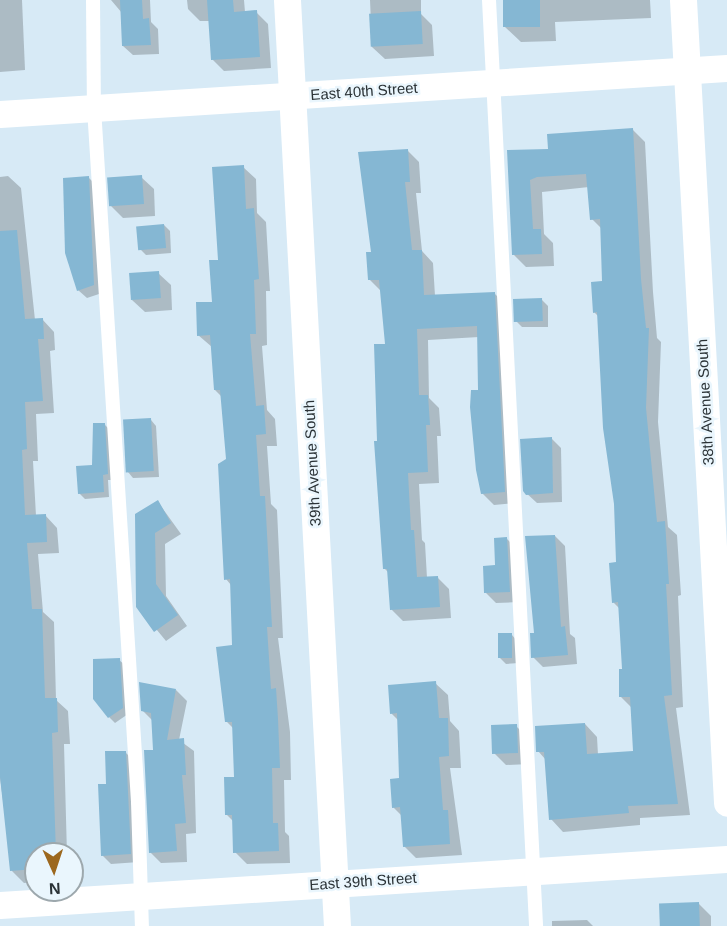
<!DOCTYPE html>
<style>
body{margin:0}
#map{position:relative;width:727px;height:926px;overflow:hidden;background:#d7eaf6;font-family:Arial,sans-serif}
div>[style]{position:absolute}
.shadow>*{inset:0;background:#0003}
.building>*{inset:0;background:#85b7d3;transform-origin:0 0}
.lane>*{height:14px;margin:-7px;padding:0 7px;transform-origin:7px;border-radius:7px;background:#fff}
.street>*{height:27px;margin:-13.5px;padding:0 13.5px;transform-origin:13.5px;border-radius:13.5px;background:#fff}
span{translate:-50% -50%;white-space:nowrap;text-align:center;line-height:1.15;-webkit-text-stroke:5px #eaf6fd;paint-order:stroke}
.street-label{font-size:15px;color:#2a3236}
.north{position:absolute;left:24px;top:842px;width:60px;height:60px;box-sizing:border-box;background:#eaf6fd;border:2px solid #9da8ad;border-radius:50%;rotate:177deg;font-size:16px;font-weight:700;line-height:24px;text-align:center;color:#2a3236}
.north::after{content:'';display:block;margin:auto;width:21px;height:27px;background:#9c681f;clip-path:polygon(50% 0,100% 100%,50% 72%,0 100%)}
</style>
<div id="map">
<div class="shadow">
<div style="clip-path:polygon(0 0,22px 0,25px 70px,0 72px)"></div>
<div style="clip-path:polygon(111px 0,150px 0,151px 22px,158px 29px,159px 54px,133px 55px,123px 46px,122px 13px)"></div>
<div style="clip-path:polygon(187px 0,244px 0,245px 12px,256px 12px,268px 24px,271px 68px,224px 71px,212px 59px,210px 21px,200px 21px,188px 9px)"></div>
<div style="clip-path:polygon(370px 0,421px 0,421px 14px,432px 25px,434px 56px,385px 59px,372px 47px)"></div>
<div style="clip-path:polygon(504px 0,650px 0,651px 18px,555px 22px,556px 41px,521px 42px,505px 27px)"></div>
<div style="clip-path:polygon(633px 130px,645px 142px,653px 292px,657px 338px,661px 342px,658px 422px,668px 527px,677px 535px,681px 595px,678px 596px,683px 707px,676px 708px,690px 815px,640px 818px,640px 825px,563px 832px,551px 819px,546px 760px,538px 751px,585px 724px,597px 737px,598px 755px,635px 752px,632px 708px,621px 697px,624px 670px,620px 609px,613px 602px,618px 564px,615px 504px,599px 317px,594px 312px,604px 283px,602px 229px,592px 219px,589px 187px,542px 192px,544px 234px,553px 243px,554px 266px,526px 267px,514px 255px,508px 151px,549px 150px)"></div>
<div style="clip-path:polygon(407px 150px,419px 162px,421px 193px,416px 193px,422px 251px,433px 263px,435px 296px,494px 293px,506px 305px,516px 503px,494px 505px,482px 493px,479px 337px,428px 340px,429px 398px,439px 408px,441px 436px,437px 436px,439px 483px,419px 484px,422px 540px,425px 543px,427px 578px,437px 577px,449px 589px,451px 618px,403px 621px,392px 610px,389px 573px,384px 568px,378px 442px,386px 345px,382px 292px,369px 279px,373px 253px)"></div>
<div style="clip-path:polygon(243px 167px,256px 179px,257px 213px,266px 222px,270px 291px,266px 291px,267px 345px,262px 346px,267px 410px,275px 419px,277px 446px,267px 446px,271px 504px,277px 510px,283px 638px,278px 638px,290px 732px,291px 780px,284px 780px,285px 832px,289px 836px,290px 863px,247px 864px,235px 852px,234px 822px,226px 814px,236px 778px,234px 729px,227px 722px,233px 647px,231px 585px,226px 579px,227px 459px,222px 397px,215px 390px,212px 347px,198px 335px,214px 303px,219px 261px)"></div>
<div style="clip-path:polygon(8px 176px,21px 188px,35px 320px,42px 319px,54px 332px,55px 350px,50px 351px,54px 413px,36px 414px,38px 461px,33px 461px,36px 516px,45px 515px,57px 528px,59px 553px,38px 554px,43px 612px,54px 622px,56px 700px,68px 711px,70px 744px,64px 744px,67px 854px,36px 854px,36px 882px,24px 883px,12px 871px,0 777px,0 177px)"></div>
<div style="clip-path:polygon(141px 177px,154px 189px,155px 216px,123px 218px,111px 206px)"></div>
<div style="clip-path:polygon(89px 178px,97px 186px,102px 293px,87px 298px,78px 290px)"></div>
<div style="clip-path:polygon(164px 225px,170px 231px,171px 253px,146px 255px,140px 249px)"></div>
<div style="clip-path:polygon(158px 273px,171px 285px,172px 310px,145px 312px,132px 300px)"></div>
<div style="clip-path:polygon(542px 300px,548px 306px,548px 327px,522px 327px,516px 321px)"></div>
<div style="clip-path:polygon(151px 420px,156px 426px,159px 477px,133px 478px,128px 472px)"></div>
<div style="clip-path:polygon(104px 424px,110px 430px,113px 480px,108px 480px,109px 497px,85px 499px,79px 493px,93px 466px)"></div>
<div style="clip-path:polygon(552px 439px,561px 448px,562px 502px,537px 503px,524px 491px)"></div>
<div style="clip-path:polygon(158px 502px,181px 534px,165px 544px,166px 596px,187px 626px,166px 641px,138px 607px)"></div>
<div style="clip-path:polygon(555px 536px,565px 546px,570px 634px,575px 638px,577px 664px,543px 667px,533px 657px)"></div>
<div style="clip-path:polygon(507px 539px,517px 549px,519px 602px,496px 603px,486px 593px)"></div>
<div style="clip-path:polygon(512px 635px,517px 641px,519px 663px,506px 664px,500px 658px)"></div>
<div style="clip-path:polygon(119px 660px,125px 665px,128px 714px,115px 723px,109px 717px)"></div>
<div style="clip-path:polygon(435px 683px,448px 695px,450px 721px,459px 731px,461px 768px,450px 768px,462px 855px,416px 858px,404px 846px,402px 816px,393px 807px,401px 779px,398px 720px,391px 713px)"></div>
<div style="clip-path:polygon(176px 690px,187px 701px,179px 740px,194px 751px,196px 833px,186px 834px,187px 862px,161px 863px,150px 852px,155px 751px,153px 721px,143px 711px)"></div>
<div style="clip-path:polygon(516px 726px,528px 738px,530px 764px,506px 765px,494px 753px)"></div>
<div style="clip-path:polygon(125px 752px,134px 761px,139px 862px,111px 864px,102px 855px,108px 785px)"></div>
<div style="clip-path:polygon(699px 904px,711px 916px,711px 926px,661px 926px)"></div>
<div style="clip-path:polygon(587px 920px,593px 926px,552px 926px,552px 921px)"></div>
</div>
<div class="building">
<div style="clip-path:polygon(120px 0,142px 0,143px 19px,149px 18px,151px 45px,122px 46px)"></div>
<div style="clip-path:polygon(207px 0,233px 0,234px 12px,257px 10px,260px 57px,211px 60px)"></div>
<div style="left:503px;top:0;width:37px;height:27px"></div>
<div style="left:421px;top:11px;width:33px;height:52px;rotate:87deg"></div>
<div style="clip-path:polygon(633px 128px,641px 279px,646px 328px,649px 328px,646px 408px,657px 522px,665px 521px,669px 584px,666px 584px,672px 695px,664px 696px,678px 804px,628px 806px,629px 813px,549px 820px,544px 752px,536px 752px,535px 726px,585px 723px,587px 754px,633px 751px,630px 697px,619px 697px,619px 669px,622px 669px,618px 602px,612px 603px,609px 563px,616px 562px,614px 504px,603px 428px,597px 312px,593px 313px,591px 282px,602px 281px,600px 219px,590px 220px,586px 174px,537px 177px,530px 180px,533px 229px,541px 229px,542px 254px,512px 255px,507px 150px,548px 149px,547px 134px)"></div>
<div style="clip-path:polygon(408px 149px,410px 182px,405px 182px,412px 250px,422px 250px,424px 295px,495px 292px,505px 492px,481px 494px,476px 470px,470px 407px,471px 390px,478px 390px,477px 326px,417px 329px,419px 395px,428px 395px,430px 425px,426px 425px,428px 472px,408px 473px,411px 530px,414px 530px,417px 577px,438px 576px,440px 607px,390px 610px,387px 569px,383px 569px,374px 441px,377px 441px,374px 344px,385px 344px,379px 280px,368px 280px,366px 252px,371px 252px,358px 152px)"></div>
<div style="clip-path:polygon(244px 165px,246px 209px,254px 208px,259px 279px,254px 280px,256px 334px,250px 334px,256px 406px,264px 405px,266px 434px,256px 435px,260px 496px,265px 496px,272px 627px,267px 627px,271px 689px,276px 688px,278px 719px,280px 768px,272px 768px,273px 823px,278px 823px,279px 851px,233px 853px,232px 815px,225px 815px,224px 777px,234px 777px,232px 722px,225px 722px,216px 647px,232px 645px,230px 579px,224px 580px,218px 464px,226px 459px,220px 390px,214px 390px,210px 335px,197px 336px,196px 302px,212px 302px,209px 260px,218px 260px,212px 167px)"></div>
<div style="left:142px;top:175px;width:29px;height:35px;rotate:86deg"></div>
<div style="clip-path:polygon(89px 176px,94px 285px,77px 291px,65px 253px,63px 178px)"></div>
<div style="left:164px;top:224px;width:24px;height:28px;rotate:85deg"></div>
<div style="clip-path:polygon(17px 230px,25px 319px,43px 318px,44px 339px,38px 339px,43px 401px,25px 402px,27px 449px,22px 450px,25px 515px,46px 514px,47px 542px,27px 543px,32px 609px,42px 609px,45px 698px,57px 698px,58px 732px,52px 733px,56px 854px,36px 854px,36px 869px,10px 871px,0 777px,0 231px)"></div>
<div style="left:159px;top:271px;width:27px;height:30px;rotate:86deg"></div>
<div style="left:542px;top:298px;width:23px;height:29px;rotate:88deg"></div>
<div style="left:151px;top:418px;width:53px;height:28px;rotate:87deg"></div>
<div style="clip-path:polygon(93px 423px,105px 423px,108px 474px,103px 475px,104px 492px,78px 494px,76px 466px,92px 465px)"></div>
<div style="clip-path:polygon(552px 437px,553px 493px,526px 495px,523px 491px,520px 439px)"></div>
<div style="clip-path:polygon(158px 500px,171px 523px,155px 533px,156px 584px,178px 615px,154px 632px,136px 607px,135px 514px)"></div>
<div style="clip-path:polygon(555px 535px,561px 627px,565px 626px,568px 655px,531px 658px,530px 633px,534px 633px,525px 536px)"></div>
<div style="clip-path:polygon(507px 537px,510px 592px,484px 593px,483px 566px,495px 565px,494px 538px)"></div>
<div style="left:498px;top:633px;width:14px;height:25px"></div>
<div style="clip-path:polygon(120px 658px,123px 708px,108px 718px,93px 699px,93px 659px)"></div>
<div style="clip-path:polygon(436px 681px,439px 718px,448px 718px,449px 756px,439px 757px,443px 810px,448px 810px,450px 844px,403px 847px,400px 807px,392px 808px,390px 779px,399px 778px,397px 713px,390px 714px,388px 685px)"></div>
<div style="clip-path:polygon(139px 682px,176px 689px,167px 740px,184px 738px,186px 775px,182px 775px,186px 823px,175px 824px,177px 851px,149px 853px,144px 750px,153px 750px,151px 713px,141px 711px)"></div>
<div style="left:517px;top:724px;width:29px;height:26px;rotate:88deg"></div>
<div style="clip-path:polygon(105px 751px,126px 751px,131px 854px,101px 856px,98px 784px,106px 784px)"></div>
<div style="left:699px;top:902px;width:24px;height:40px;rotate:88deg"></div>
</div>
<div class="lane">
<div style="left:93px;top:0;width:108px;rotate:89.5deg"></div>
<div style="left:94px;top:108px;width:695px;rotate:86.37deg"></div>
<div style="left:138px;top:802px;width:124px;rotate:88.2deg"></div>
<div style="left:489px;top:0;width:927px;rotate:87.09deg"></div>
</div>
<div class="street">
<div style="left:287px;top:0;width:927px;rotate:86.91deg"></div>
<div style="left:683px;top:0;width:804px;rotate:86.86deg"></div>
<div style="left:0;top:114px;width:728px;rotate:-3.62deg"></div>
<div style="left:0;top:905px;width:728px;rotate:-3.62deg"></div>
</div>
<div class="street-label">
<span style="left:364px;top:91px;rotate:-4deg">East 40th Street</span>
<span style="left:705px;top:402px;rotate:-93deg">38th Avenue South</span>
<span style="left:312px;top:463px;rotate:-93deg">39th Avenue South</span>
<span style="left:363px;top:881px;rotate:-4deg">East 39th Street</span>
</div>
<div class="north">N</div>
</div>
